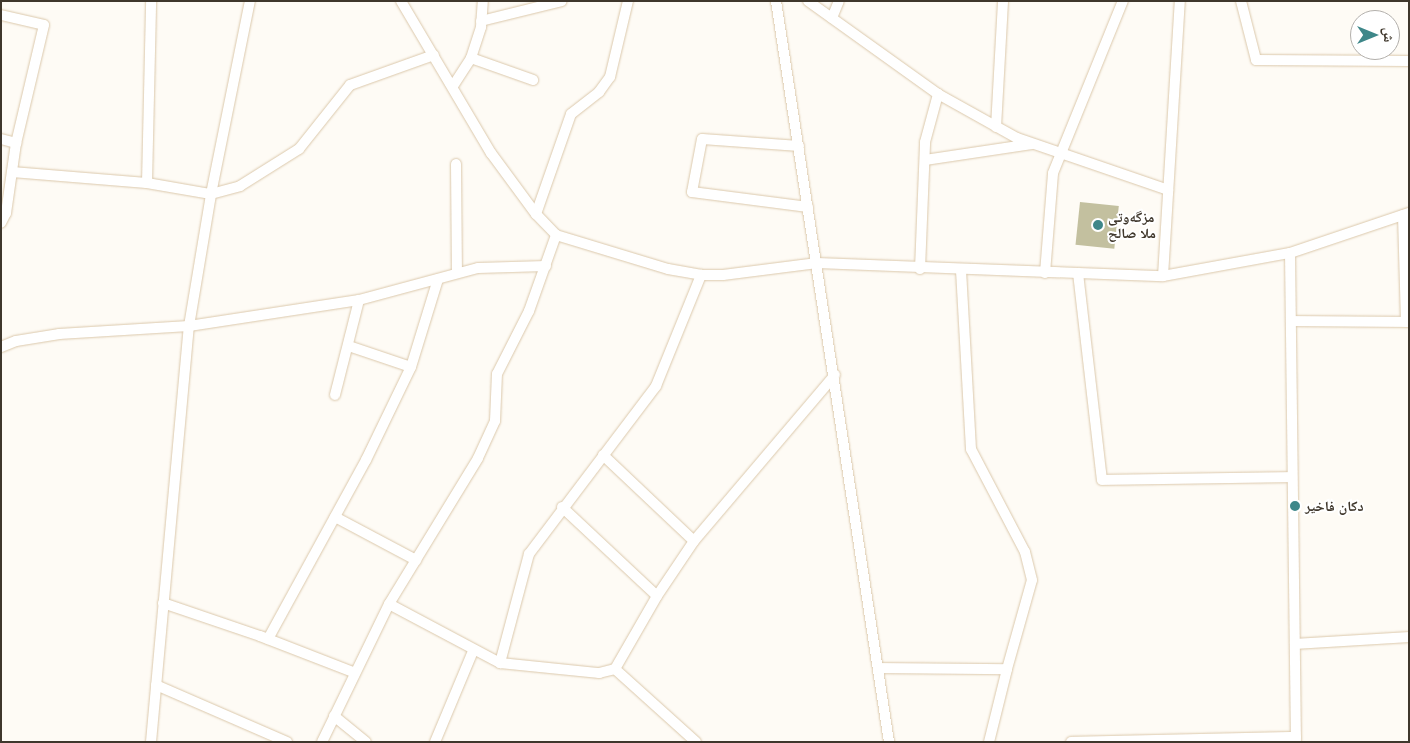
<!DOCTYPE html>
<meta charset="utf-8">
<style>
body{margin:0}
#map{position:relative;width:1410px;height:743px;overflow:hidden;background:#fefbf5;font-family:Jost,"Noto Naskh Arabic",sans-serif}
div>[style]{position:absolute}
.building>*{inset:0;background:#c3c09f;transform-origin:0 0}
.roads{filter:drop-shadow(0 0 1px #dbc8ab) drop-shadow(0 0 1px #dbc8ab)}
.minor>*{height:10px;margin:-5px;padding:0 5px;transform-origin:5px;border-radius:5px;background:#fff}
.dots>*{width:14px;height:14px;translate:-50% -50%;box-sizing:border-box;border:2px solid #fff;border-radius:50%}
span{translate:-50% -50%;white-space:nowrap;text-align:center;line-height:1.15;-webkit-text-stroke:4px #fff;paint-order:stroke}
.poi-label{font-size:14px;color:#3f372c;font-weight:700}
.left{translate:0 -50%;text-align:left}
.frame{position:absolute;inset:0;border:2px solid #3f372c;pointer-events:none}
.north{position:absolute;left:1350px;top:10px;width:50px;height:50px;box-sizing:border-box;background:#fff;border:1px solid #b2afab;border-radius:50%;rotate:90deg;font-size:14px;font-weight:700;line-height:20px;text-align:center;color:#3f372c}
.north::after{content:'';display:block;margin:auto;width:18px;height:22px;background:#3e8789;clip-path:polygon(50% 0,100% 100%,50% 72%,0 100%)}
</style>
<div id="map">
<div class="building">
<div style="left:1080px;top:202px;width:39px;height:43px;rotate:6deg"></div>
</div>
<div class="roads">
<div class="minor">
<div style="left:401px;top:1px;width:177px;rotate:59.4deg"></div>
<div style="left:491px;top:153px;width:76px;rotate:53.6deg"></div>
<div style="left:536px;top:214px;width:29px;rotate:46deg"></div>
<div style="left:556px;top:235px;width:117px;rotate:16.9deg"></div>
<div style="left:668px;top:269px;width:34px;rotate:10deg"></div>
<div style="left:701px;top:275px;width:22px"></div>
<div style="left:723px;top:275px;width:95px;rotate:-7.3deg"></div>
<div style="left:817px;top:263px;width:346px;rotate:2.2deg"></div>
<div style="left:1163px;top:276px;width:129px;rotate:-10.3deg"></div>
<div style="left:1290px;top:253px;width:126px;rotate:-18.6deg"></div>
<div style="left:776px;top:1px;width:750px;rotate:81.33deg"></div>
<div style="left:808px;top:1px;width:160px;rotate:35.6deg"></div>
<div style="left:938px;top:94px;width:90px;rotate:29.1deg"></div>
<div style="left:1017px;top:138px;width:160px;rotate:19deg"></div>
<div style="left:1241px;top:1px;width:61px;rotate:75.7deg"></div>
<div style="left:1256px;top:60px;width:153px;rotate:0.4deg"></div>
<div style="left:1px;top:15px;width:44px;rotate:13.1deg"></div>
<div style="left:44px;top:25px;width:121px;rotate:103.3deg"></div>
<div style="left:16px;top:143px;width:71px;rotate:98.1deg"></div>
<div style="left:6px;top:213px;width:11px;rotate:117deg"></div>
<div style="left:832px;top:18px;width:18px;rotate:-68deg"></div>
<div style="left:481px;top:21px;width:83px;rotate:-13.9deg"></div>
<div style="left:471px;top:58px;width:66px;rotate:19.5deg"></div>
<div style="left:453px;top:86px;width:33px;rotate:-57deg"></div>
<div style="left:471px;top:58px;width:33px;rotate:-72deg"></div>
<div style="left:481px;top:27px;width:26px;rotate:-86deg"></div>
<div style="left:996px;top:127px;width:126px;rotate:-86.8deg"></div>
<div style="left:1px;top:139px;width:16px;rotate:15deg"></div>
<div style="left:799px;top:146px;width:97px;rotate:-175.9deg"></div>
<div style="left:702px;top:139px;width:54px;rotate:100.7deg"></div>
<div style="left:692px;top:192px;width:117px;rotate:7.4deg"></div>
<div style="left:925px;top:160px;width:108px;rotate:-8.5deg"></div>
<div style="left:456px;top:164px;width:109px;rotate:89.5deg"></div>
<div style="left:12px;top:172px;width:135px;rotate:4.7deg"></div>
<div style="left:147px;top:183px;width:65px;rotate:9.8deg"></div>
<div style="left:211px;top:194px;width:30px;rotate:-15deg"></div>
<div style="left:240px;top:186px;width:70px;rotate:-32.1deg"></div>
<div style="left:299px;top:149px;width:82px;rotate:-51.4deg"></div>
<div style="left:350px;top:85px;width:89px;rotate:-19.7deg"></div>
<div style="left:147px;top:183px;width:182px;rotate:-88.7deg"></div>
<div style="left:536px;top:214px;width:106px;rotate:-70.7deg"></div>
<div style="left:571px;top:114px;width:36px;rotate:-38deg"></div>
<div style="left:599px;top:92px;width:19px;rotate:-54deg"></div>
<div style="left:610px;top:77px;width:78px;rotate:-76.7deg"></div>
<div style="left:1403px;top:215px;width:107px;rotate:88.4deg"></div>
<div style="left:1290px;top:253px;width:489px;rotate:89.3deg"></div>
<div style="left:920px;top:269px;width:127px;rotate:-87.7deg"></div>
<div style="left:925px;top:142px;width:50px;rotate:-74.8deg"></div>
<div style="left:1045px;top:273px;width:100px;rotate:-85.4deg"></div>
<div style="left:1053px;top:173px;width:186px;rotate:-67.9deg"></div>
<div style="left:1078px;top:273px;width:208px;rotate:83.4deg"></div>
<div style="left:1102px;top:480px;width:190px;rotate:-0.9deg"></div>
<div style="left:1163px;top:276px;width:276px;rotate:-86.5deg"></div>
<div style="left:1291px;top:321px;width:118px;rotate:0.5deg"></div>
<div style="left:349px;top:346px;width:65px;rotate:18.7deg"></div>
<div style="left:1px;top:347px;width:16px;rotate:-22deg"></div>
<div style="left:16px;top:341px;width:44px;rotate:-9.2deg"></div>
<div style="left:59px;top:334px;width:130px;rotate:-3.5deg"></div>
<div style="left:189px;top:326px;width:172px;rotate:-8.7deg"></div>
<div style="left:359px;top:300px;width:123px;rotate:-15.1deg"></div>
<div style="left:478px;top:268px;width:68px;rotate:-1.7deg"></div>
<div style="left:335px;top:395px;width:98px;rotate:-75.8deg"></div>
<div style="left:603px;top:455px;width:125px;rotate:43.4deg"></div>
<div style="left:562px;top:507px;width:130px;rotate:43.1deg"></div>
<div style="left:335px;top:517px;width:92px;rotate:28deg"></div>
<div style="left:163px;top:603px;width:102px;rotate:18.8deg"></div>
<div style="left:260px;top:636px;width:100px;rotate:21.2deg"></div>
<div style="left:389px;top:604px;width:126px;rotate:28deg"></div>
<div style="left:500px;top:663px;width:100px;rotate:5.8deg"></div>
<div style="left:599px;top:673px;width:16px;rotate:-14deg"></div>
<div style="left:615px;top:669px;width:84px;rotate:-60.1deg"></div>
<div style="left:657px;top:596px;width:66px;rotate:-56.1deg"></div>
<div style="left:694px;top:541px;width:218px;rotate:-49.7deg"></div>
<div style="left:268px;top:639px;width:204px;rotate:-61.3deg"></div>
<div style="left:366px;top:460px;width:103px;rotate:-64.2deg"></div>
<div style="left:411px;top:367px;width:92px;rotate:-72.9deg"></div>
<div style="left:1295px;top:644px;width:114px;rotate:-3.5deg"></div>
<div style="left:500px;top:663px;width:113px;rotate:-75.1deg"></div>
<div style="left:529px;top:554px;width:211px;rotate:-52.9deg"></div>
<div style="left:656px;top:386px;width:120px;rotate:-67.9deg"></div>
<div style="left:880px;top:668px;width:127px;rotate:0.5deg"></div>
<div style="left:1007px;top:669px;width:92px;rotate:-74.3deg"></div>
<div style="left:1032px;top:580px;width:29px;rotate:-104deg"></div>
<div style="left:1025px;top:552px;width:116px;rotate:-117.7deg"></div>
<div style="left:971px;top:449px;width:179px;rotate:-93.2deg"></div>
<div style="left:615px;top:669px;width:109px;rotate:42deg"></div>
<div style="left:156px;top:685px;width:143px;rotate:23.5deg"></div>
<div style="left:334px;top:716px;width:41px;rotate:39.1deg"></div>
<div style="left:151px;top:742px;width:418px;rotate:-84.8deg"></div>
<div style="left:189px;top:326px;width:134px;rotate:-80.5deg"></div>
<div style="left:211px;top:194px;width:197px;rotate:-78.6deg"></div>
<div style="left:322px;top:742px;width:153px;rotate:-64.1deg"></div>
<div style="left:389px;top:604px;width:171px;rotate:-58.6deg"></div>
<div style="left:478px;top:458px;width:41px;rotate:-65.3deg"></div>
<div style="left:495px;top:421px;width:47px;rotate:-87.6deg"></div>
<div style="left:497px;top:374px;width:71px;rotate:-63.1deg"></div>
<div style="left:529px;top:311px;width:81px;rotate:-70.4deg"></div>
<div style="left:435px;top:742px;width:99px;rotate:-67.3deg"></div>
<div style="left:989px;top:742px;width:75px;rotate:-76.1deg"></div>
<div style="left:1071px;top:742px;width:225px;rotate:-1.3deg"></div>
</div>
</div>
<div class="dots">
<div style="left:1098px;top:225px;background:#3e8789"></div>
<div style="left:1295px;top:506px;background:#3e8789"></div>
</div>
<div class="poi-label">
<span class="left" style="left:1108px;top:225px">مزگه‌وتی<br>ملا صالح</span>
<span class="left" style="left:1305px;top:506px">دكان فاخیر</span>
</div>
<div class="frame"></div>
<div class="north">ش</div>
</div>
